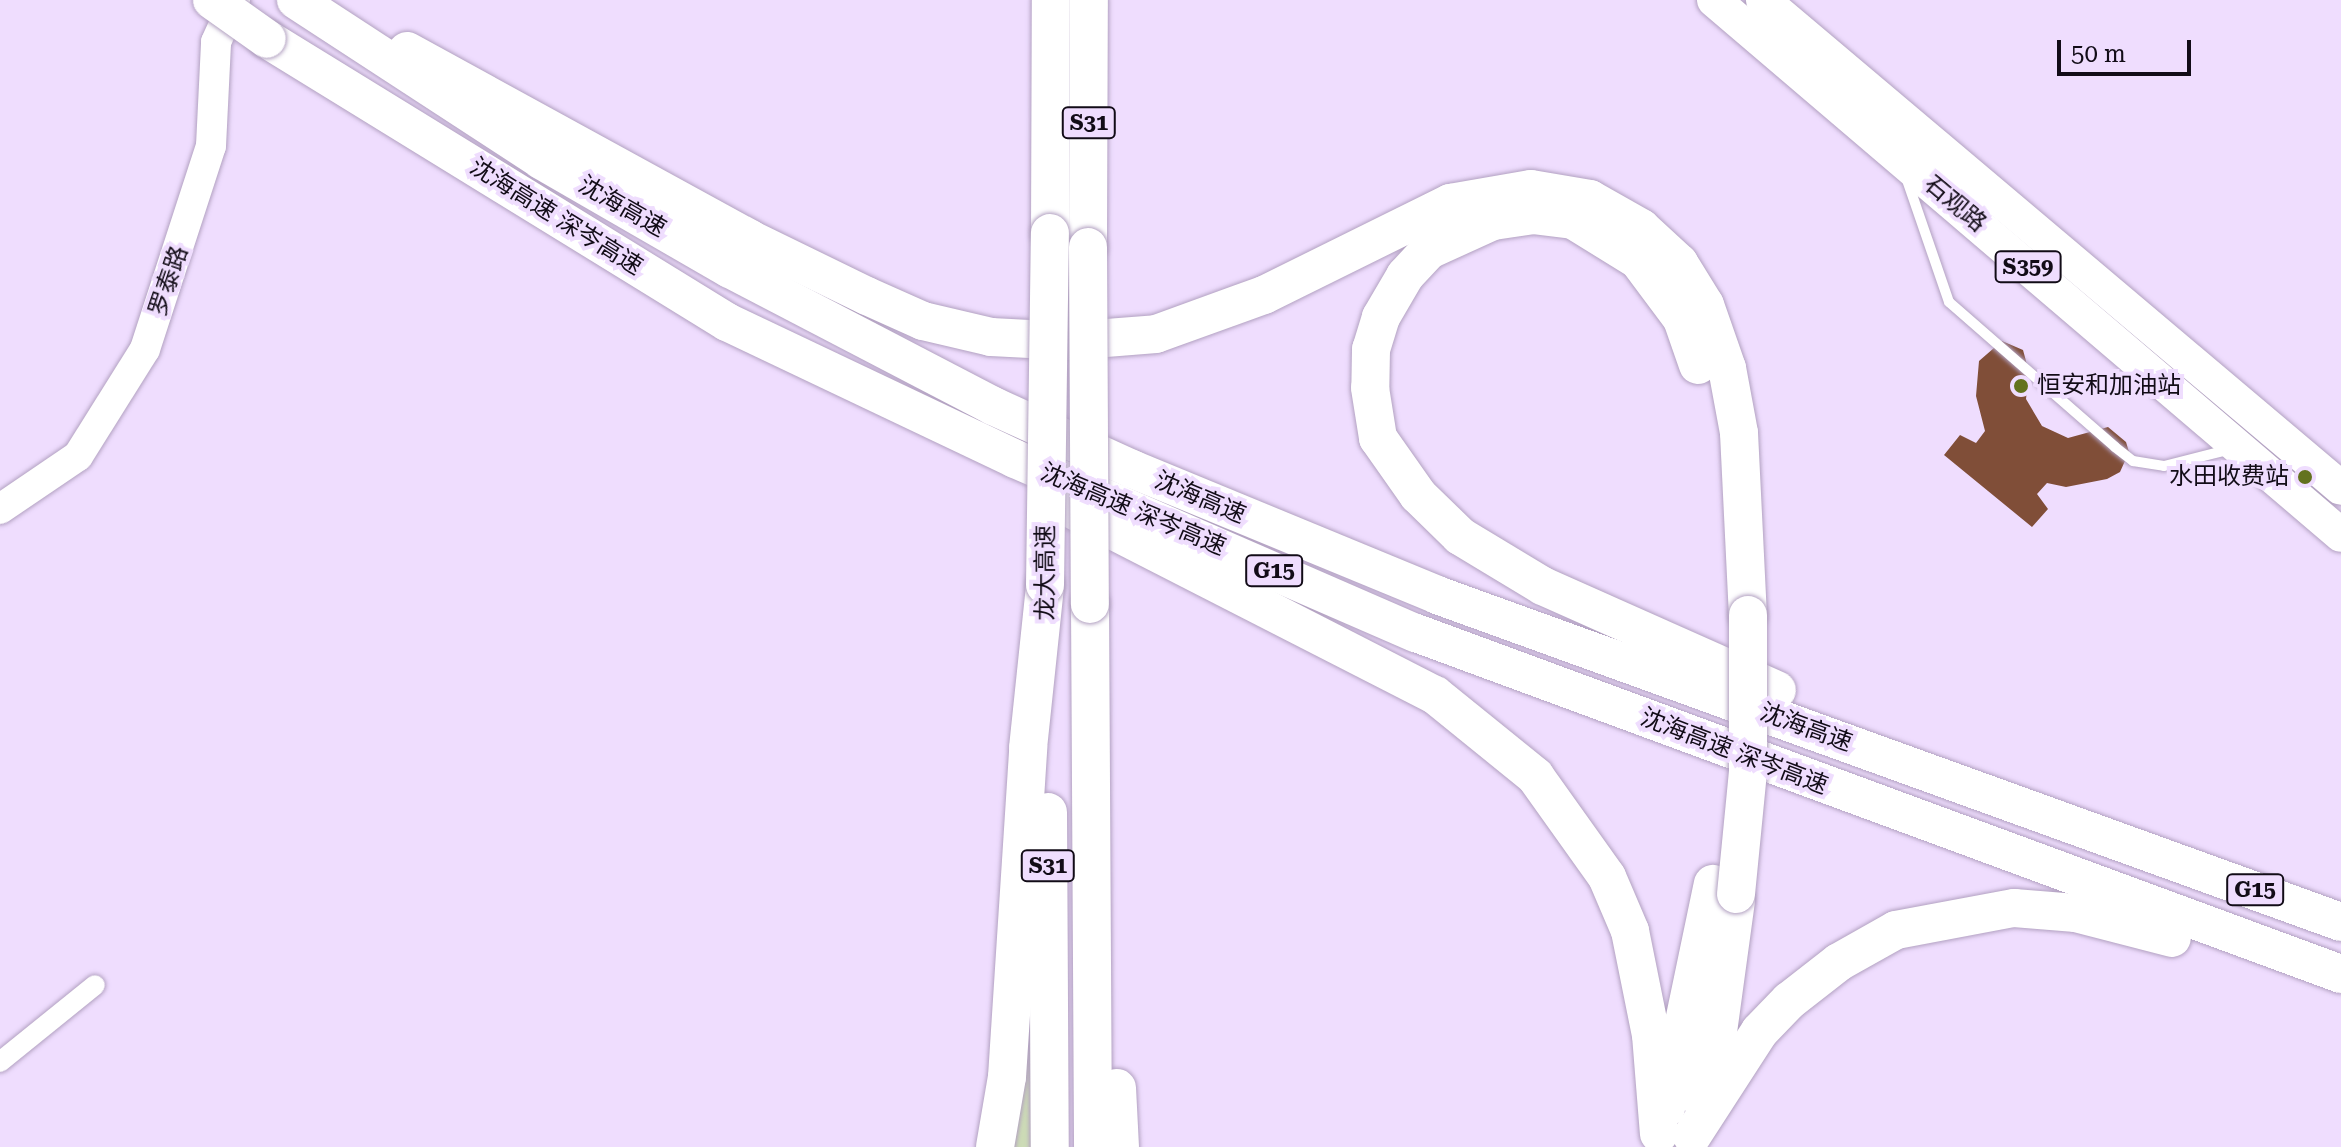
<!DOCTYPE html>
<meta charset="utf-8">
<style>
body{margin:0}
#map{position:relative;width:2341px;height:1147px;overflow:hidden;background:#efddfe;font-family:"Roboto Serif","Noto Sans SC",serif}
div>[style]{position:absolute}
.green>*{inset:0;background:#cddcb6}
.building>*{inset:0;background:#804e38}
.roads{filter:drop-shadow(0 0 2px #b2a1c1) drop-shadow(0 0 2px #b2a1c1)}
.lane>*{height:10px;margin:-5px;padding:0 5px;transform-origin:5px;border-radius:5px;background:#fff}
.street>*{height:20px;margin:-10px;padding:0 10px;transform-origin:10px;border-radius:10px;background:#fff}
.secondary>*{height:30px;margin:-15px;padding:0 15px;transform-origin:15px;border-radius:15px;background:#fff}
.primary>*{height:34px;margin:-17px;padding:0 17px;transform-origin:17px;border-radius:17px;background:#fff}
.highway>*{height:38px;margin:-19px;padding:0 19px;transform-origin:19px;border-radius:19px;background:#fff}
.bridges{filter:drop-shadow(0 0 2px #b2a1c1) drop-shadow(0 0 2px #b2a1c1)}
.highway-bridge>*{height:38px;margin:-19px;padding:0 19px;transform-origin:19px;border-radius:19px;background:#fff}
.dots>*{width:22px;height:22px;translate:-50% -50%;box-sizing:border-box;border:4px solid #efddfe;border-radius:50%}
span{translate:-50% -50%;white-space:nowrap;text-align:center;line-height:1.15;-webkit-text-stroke:8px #efddfe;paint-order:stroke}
.shield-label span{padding:2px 6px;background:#efddfe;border:2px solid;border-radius:6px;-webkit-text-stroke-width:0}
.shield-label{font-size:22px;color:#120c17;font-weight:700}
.street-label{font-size:24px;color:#120c17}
.poi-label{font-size:24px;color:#120c17}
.left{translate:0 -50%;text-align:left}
.right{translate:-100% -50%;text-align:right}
.scale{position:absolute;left:2057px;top:40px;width:134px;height:36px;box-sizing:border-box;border:4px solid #120c17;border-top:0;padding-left:10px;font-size:24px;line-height:28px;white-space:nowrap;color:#120c17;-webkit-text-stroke:6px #efddfe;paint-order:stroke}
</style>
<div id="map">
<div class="green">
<div style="clip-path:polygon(1035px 981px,1032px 1147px,1007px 1147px,1018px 1062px)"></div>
</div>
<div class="building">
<div style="clip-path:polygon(2002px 341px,2023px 350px,2029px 372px,2026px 399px,2042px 426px,2068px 438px,2108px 427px,2126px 442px,2129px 452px,2120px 472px,2107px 479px,2066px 487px,2047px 483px,2037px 494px,2048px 509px,2032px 527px,1944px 455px,1960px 435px,1976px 443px,1985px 431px,1976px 396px,1979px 361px)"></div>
</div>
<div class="roads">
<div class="lane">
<div style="left:1906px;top:177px;width:132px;rotate:71deg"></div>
<div style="left:1949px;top:302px;width:220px;rotate:41.1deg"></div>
<div style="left:2115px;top:447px;width:23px;rotate:38deg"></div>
<div style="left:2133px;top:461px;width:31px;rotate:9deg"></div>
<div style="left:2164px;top:466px;width:69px;rotate:-14.2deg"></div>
</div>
<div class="street">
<div style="left:0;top:1062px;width:122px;rotate:-39deg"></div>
</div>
<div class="secondary">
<div style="left:0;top:509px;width:94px;rotate:-34.2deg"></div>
<div style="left:78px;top:456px;width:126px;rotate:-57.9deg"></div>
<div style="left:145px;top:349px;width:213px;rotate:-72deg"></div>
<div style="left:211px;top:146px;width:104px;rotate:-87.2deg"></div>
<div style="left:216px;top:42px;width:46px;rotate:-65.7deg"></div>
</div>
<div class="primary">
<div style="left:1714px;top:0;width:824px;rotate:40.47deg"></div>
<div style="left:1763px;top:0;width:756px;rotate:40.17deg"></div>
</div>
<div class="highway">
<div style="left:296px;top:0;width:293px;rotate:33.1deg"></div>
<div style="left:541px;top:160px;width:218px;rotate:30deg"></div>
<div style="left:730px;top:269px;width:297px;rotate:27.5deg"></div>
<div style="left:993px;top:406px;width:153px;rotate:24.4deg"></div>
<div style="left:1132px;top:469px;width:330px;rotate:22.4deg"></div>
<div style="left:1437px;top:595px;width:961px;rotate:19.89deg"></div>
<div style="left:267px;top:39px;width:540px;rotate:31.6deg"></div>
<div style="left:727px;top:322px;width:319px;rotate:25.4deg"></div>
<div style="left:1015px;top:459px;width:437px;rotate:23.5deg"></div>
<div style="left:1416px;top:633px;width:986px;rotate:20.24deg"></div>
<div style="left:407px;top:51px;width:391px;rotate:28.7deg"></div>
<div style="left:750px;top:239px;width:130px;rotate:26deg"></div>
<div style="left:867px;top:296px;width:61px;rotate:24.1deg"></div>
<div style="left:923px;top:321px;width:70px;rotate:13.2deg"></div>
<div style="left:991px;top:337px;width:77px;rotate:3deg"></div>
<div style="left:1068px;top:341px;width:88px;rotate:-4.5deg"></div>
<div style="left:1156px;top:334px;width:115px;rotate:-19.9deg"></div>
<div style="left:1264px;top:295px;width:208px;rotate:-26.3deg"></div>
<div style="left:1450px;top:203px;width:82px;rotate:-9.8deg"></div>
<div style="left:1531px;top:189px;width:60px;rotate:9.6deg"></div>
<div style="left:1590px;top:199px;width:59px;rotate:29.6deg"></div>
<div style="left:1641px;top:228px;width:52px;rotate:42.6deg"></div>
<div style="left:1679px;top:263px;width:49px;rotate:58.2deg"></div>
<div style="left:1705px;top:305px;width:67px;rotate:70.8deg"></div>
<div style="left:1727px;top:368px;width:66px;rotate:79.5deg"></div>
<div style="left:1739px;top:433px;width:182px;rotate:87.2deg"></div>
<div style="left:1050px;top:233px;width:233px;rotate:-89.8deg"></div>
<div style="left:1088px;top:247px;width:247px;rotate:-89.8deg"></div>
<div style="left:1698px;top:365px;width:49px;rotate:-109.2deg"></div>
<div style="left:1682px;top:319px;width:74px;rotate:-126.7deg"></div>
<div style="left:1638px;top:260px;width:76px;rotate:-148.4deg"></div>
<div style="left:1573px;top:220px;width:39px;rotate:-173deg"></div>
<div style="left:1534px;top:215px;width:41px;rotate:171.7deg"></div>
<div style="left:1493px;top:221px;width:70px;rotate:155.6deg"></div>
<div style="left:1429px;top:250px;width:35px;rotate:133deg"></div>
<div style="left:1405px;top:276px;width:48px;rotate:120.3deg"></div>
<div style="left:1381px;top:317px;width:34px;rotate:107deg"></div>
<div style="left:1371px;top:349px;width:39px;rotate:91deg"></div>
<div style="left:1370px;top:388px;width:51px;rotate:80.9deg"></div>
<div style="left:1378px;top:438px;width:70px;rotate:54.9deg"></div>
<div style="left:1418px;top:495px;width:59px;rotate:44.3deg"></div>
<div style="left:1460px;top:536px;width:97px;rotate:31.1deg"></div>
<div style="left:1543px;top:586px;width:256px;rotate:24deg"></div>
<div style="left:1075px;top:511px;width:404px;rotate:27.1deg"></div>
<div style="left:1435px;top:695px;width:129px;rotate:39deg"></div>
<div style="left:1535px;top:776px;width:124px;rotate:54.5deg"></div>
<div style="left:1607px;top:877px;width:59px;rotate:66.9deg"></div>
<div style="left:1630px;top:931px;width:106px;rotate:78.6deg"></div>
<div style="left:1651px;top:1035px;width:99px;rotate:85.4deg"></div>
<div style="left:1090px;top:604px;width:543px;rotate:89.68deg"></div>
<div style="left:1048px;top:812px;width:335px;rotate:89.7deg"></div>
<div style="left:1117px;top:1088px;width:59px;rotate:87.1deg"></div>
<div style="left:1701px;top:1100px;width:70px;rotate:-76deg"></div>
<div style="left:1718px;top:1032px;width:132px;rotate:-82.2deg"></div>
<div style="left:1666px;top:1108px;width:229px;rotate:-78.2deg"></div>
<div style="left:1692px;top:1136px;width:125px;rotate:-57.1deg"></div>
<div style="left:1760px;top:1031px;width:42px;rotate:-46deg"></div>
<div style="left:1789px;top:1001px;width:63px;rotate:-38deg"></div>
<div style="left:1839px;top:962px;width:65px;rotate:-29.3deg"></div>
<div style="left:1896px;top:930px;width:120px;rotate:-10.6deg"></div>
<div style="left:2014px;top:908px;width:62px;rotate:4.6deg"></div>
<div style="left:2076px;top:913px;width:99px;rotate:14.6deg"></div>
<div style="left:995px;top:1147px;width:71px;rotate:-80.3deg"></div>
<div style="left:1007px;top:1077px;width:330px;rotate:-86.3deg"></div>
<div style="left:1028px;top:748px;width:164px;rotate:-84deg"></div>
</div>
</div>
<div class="bridges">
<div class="highway-bridge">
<div style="left:212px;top:0;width:67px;rotate:35.3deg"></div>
<div style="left:1088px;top:247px;width:357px;rotate:89.7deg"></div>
<div style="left:1045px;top:585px;width:352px;rotate:-89.2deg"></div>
<div style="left:1736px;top:894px;width:123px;rotate:-84.4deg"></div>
<div style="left:1748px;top:772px;width:157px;rotate:-90deg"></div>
</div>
</div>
<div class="dots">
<div style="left:2021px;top:386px;background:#63721e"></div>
<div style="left:2305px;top:477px;background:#63721e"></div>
</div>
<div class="shield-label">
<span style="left:1089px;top:123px">S31</span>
<span style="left:2028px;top:267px">S359</span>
<span style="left:1274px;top:571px">G15</span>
<span style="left:1048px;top:866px">S31</span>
<span style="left:2255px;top:890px">G15</span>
</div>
<div class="street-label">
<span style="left:1955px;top:204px;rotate:40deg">石观路</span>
<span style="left:622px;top:207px;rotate:30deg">沈海高速</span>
<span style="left:556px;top:217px;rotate:32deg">沈海高速 深岑高速</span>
<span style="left:169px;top:281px;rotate:-71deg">罗泰路</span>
<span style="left:1200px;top:498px;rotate:23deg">沈海高速</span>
<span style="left:1133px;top:510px;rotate:23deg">沈海高速 深岑高速</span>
<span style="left:1046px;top:573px;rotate:-90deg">龙大高速</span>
<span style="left:1806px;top:728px;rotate:20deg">沈海高速</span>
<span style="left:1734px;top:752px;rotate:21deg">沈海高速 深岑高速</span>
</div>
<div class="poi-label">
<span class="left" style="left:2037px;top:386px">恒安和加油站</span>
<span class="right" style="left:2289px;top:477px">水田收费站</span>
</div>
<div class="scale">50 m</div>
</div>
